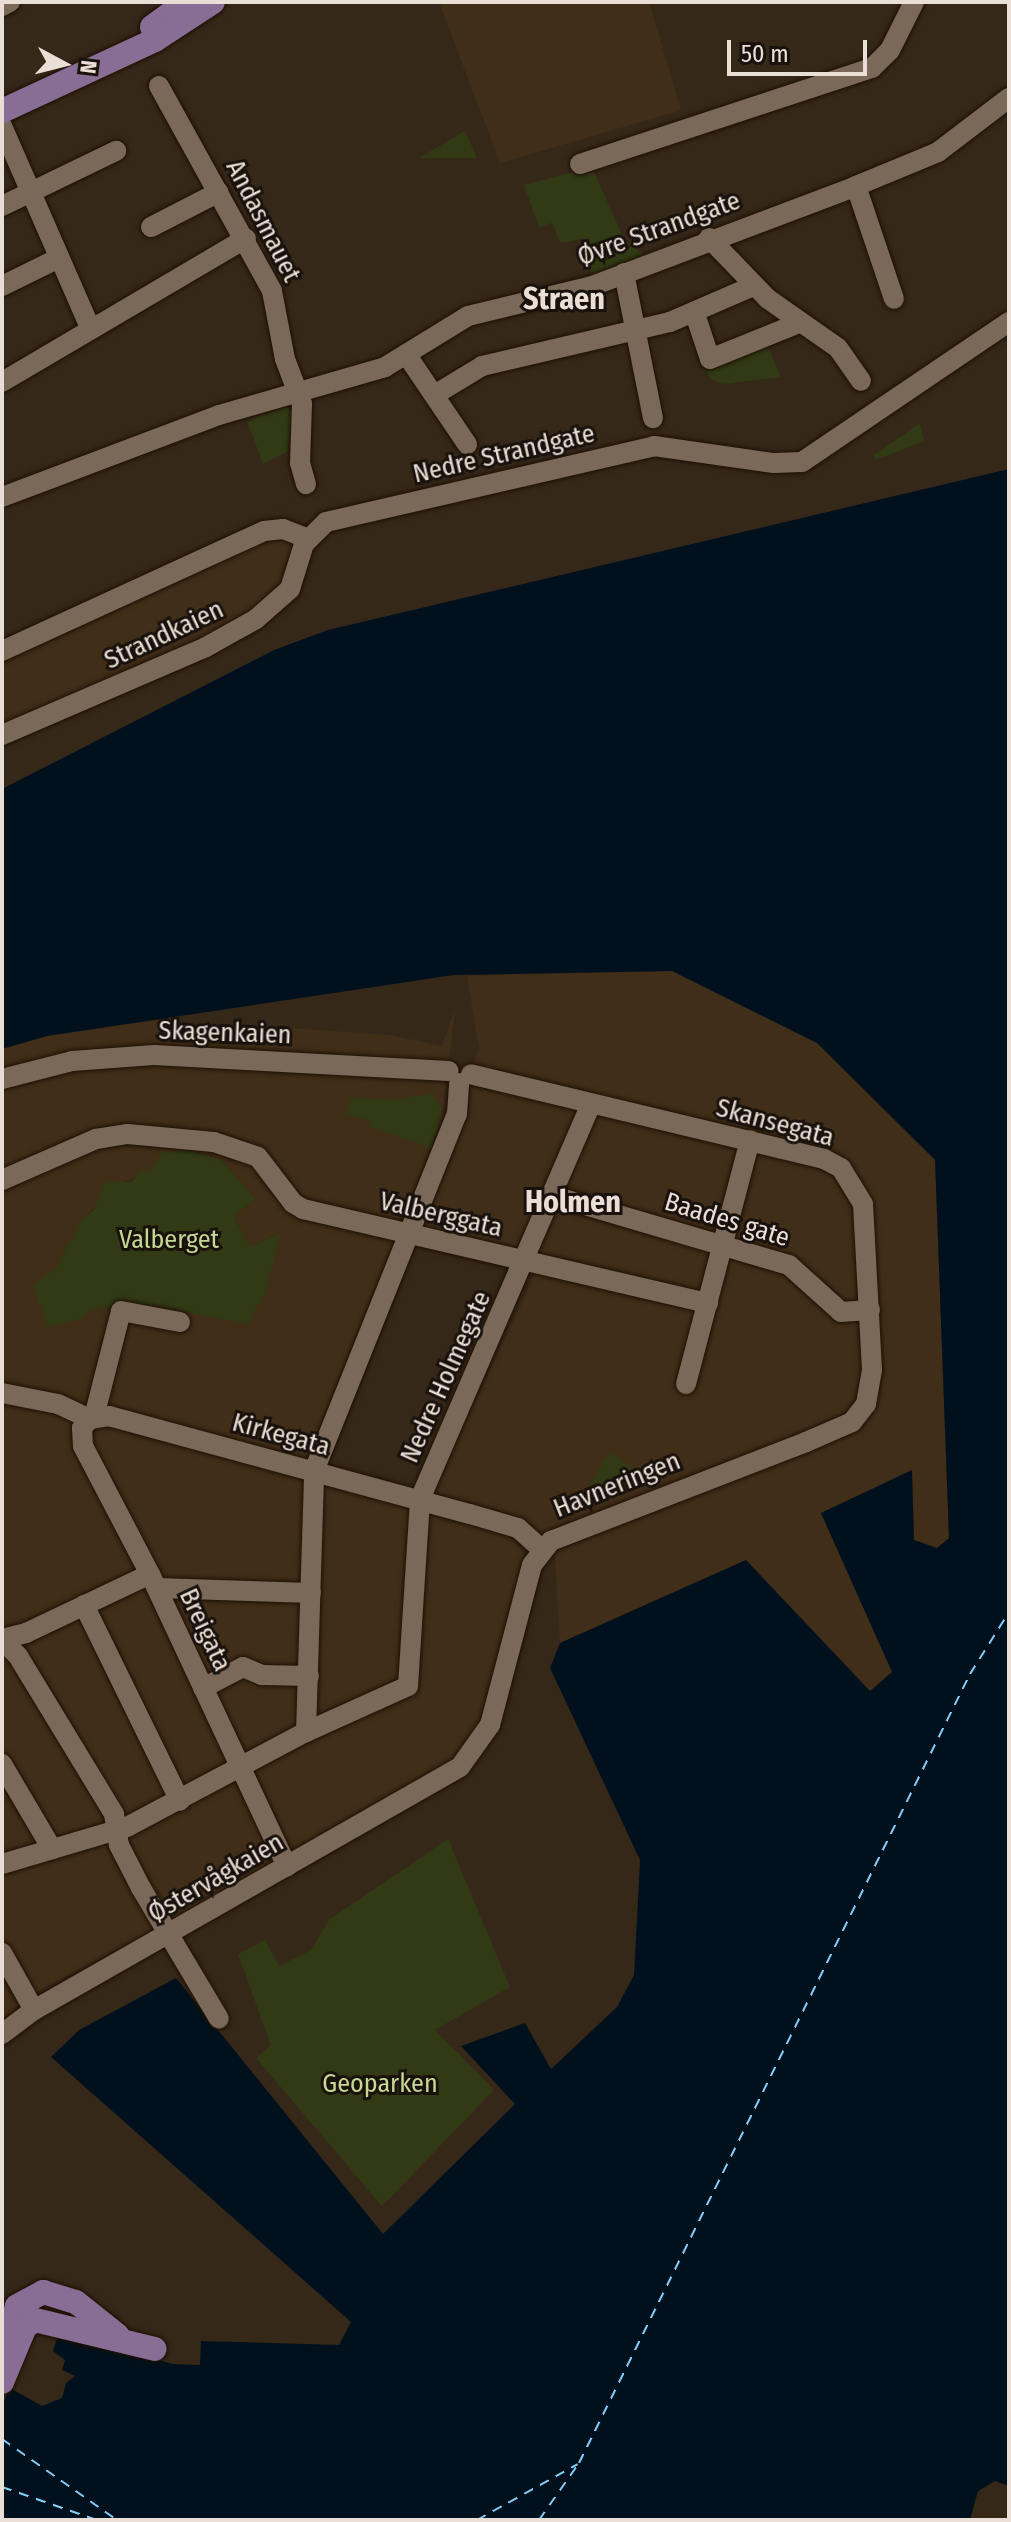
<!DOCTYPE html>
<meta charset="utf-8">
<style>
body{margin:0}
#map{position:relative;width:1011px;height:2522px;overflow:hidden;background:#362819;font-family:"Fira Sans Condensed",sans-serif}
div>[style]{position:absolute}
.built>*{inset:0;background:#412e19}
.green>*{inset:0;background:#313a15}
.water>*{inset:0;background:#00111d}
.ferry>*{height:2px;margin-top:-1px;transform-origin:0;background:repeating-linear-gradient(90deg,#86cdf7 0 10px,transparent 0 18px)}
.roads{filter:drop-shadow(0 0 2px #1d1003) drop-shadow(0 0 2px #1d1003)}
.minor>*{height:20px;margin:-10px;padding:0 10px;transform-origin:10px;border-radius:10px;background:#7a6958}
.major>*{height:24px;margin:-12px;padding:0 12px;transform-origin:12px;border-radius:12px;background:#886d94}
span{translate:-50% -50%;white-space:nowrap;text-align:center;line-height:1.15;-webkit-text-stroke:6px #19120c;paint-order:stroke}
.street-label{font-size:26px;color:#e9dfd6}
.park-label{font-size:26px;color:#c5d893}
.quarter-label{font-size:30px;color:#e9dfd6;font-weight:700}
.frame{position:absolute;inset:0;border:4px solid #e9dfd6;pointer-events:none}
.north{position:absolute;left:24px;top:24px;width:80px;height:80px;-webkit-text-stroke:6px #19120c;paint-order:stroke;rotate:97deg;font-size:22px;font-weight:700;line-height:32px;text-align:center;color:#e9dfd6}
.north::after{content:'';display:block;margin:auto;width:28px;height:36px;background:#e9dfd6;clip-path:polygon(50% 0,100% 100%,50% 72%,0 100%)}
.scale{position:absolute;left:727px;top:40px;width:140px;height:36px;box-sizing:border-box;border:4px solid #e9dfd6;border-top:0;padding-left:10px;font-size:24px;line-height:28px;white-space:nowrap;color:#e9dfd6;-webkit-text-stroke:6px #19120c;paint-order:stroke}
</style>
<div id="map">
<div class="built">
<div style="clip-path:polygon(439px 2px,649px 2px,681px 110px,500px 163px)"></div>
<div style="clip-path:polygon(264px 531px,307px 538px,282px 599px,2px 735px,2px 651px)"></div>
<div style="clip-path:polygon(672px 971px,817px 1043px,935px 1159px,949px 1539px,937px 1548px,914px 1540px,912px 1471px,821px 1513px,892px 1672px,870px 1691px,746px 1560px,560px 1643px,555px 1557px,516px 1517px,432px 1493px,544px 1255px,422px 1228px,479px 1048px,467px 976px)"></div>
<div style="clip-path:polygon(evenodd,455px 1009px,442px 1119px,306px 1475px,508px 1534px,524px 1554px,483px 1718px,460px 1759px,275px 1866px,33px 1994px,2px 2020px,2px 1049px,47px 1036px,171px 1018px,172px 1033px,246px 1025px,389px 1035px,442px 1046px,455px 1009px,198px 1152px,220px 1159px,256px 1199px,233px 1216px,250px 1247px,279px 1233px,170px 1311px,143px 1304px,93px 1309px,78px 1320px,60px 1321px,34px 1286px,55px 1269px,83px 1219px,116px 1185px,198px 1152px)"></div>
</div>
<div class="green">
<div style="clip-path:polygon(465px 131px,477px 158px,419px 158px)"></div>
<div style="clip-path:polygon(592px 167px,624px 239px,644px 255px,591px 275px,586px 238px,561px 243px,552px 223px,539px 227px,524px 185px)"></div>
<div style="clip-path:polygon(773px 344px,769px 348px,780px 377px,722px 384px,711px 379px,705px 367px)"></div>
<div style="clip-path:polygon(286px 407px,294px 413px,287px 452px,263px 464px,247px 421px)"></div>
<div style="clip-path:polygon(920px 423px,924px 441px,876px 460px,874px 455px)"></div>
<div style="clip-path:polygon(432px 1093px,441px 1108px,432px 1148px,369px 1126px,370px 1120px,345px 1115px,352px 1097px,392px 1100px)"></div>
<div style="clip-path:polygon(186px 1150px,220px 1159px,256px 1199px,233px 1216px,250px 1247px,280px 1233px,266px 1290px,248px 1324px,143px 1304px,93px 1309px,78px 1320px,48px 1327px,33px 1286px,55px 1269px,83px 1218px,94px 1210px,106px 1181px,131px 1182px,141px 1171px,150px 1172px,163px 1152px)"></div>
<div style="clip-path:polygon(610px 1452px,644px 1475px,641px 1480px,581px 1500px)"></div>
<div style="clip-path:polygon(448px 1839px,510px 1987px,435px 2030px,494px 2090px,382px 2206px,256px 2058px,271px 2045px,238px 1954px,265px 1940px,279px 1966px,311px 1950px,329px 1920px)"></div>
</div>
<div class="water">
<div style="clip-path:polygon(1009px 469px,1009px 2486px,995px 2481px,978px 2491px,970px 2520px,2px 2520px,2px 2406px,10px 2388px,42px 2406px,62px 2398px,66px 2383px,75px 2376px,62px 2370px,65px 2360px,53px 2351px,57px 2338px,70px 2336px,173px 2364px,200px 2365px,201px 2341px,339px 2345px,351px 2322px,51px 2057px,79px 2030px,176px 1978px,383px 2234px,515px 2104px,461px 2046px,525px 2023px,551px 2069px,617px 2007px,634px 1975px,640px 1860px,550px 1668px,560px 1643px,746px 1560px,870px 1691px,892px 1672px,821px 1513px,912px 1470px,914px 1540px,937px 1548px,949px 1538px,935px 1160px,817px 1043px,672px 971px,454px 975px,47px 1036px,2px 1049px,2px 789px,274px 650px,328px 630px)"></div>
</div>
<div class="ferry">
<div style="left:2px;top:2439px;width:141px;rotate:35.2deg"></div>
<div style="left:2px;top:2487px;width:101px;rotate:19.2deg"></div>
<div style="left:477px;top:2520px;width:115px;rotate:-29deg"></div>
<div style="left:539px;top:2520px;width:70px;rotate:-54.9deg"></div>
<div style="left:579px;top:2463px;width:881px;rotate:-63.64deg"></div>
<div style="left:970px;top:1674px;width:73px;rotate:-57.8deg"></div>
</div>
<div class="roads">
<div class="minor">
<div style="left:2px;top:6px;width:9px;rotate:-27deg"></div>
<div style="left:159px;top:86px;width:234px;rotate:61.1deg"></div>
<div style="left:272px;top:291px;width:69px;rotate:79.2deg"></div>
<div style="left:285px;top:359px;width:48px;rotate:69.3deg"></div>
<div style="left:302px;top:404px;width:59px;rotate:91.9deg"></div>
<div style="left:300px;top:463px;width:22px;rotate:74deg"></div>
<div style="left:2px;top:126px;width:219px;rotate:66.4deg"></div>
<div style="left:580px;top:164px;width:307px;rotate:-18.2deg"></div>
<div style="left:872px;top:68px;width:25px;rotate:-45deg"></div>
<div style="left:890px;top:50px;width:54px;rotate:-63.4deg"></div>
<div style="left:856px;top:186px;width:119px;rotate:71.4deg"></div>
<div style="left:2px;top:206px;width:127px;rotate:-25.8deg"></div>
<div style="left:151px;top:227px;width:76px;rotate:-27.2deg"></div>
<div style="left:709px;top:238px;width:85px;rotate:46deg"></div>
<div style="left:768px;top:299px;width:85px;rotate:35deg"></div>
<div style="left:838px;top:348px;width:40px;rotate:55.1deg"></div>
<div style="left:624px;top:273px;width:148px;rotate:78.7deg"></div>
<div style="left:2px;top:286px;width:64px;rotate:-26.2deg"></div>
<div style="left:695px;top:314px;width:47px;rotate:71.6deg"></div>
<div style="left:710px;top:359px;width:96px;rotate:-22deg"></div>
<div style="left:406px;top:354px;width:109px;rotate:55.9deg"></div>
<div style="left:2px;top:382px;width:283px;rotate:-30.5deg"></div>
<div style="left:436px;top:394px;width:54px;rotate:-31.3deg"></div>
<div style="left:482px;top:366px;width:193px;rotate:-13.2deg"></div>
<div style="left:670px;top:322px;width:90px;rotate:-23.4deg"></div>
<div style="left:2px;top:497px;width:232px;rotate:-20.7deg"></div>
<div style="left:219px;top:415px;width:173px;rotate:-16.1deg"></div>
<div style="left:385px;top:367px;width:97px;rotate:-31.6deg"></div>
<div style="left:468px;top:316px;width:128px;rotate:-13.6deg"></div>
<div style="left:592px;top:286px;width:282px;rotate:-20.7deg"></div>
<div style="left:856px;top:186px;width:89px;rotate:-22.5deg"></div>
<div style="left:938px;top:152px;width:89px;rotate:-37.3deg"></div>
<div style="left:2px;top:651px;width:288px;rotate:-24.6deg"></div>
<div style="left:264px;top:531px;width:19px;rotate:-6deg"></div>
<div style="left:283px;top:529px;width:26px;rotate:21deg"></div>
<div style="left:2px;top:735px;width:222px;rotate:-23.3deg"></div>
<div style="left:206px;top:647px;width:57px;rotate:-29.2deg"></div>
<div style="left:256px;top:619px;width:45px;rotate:-41.4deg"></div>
<div style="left:290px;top:589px;width:47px;rotate:-72.7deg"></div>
<div style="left:304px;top:544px;width:31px;rotate:-45deg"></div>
<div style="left:326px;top:522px;width:337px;rotate:-13deg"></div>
<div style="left:654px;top:446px;width:121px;rotate:8.1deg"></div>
<div style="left:774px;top:463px;width:28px;rotate:-2deg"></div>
<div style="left:802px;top:462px;width:250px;rotate:-34.1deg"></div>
<div style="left:2px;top:1079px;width:72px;rotate:-14.4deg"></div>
<div style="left:72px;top:1061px;width:82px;rotate:-4.2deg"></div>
<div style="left:154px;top:1055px;width:295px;rotate:3.1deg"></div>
<div style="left:2px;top:1180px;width:103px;rotate:-23.6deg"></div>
<div style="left:96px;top:1139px;width:32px;rotate:-9deg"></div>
<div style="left:128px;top:1134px;width:86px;rotate:5.3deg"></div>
<div style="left:214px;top:1142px;width:46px;rotate:18.8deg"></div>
<div style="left:258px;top:1157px;width:58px;rotate:52.7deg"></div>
<div style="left:293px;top:1203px;width:12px;rotate:31deg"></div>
<div style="left:303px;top:1209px;width:416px;rotate:13.1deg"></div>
<div style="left:554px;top:1196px;width:245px;rotate:16.4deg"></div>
<div style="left:789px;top:1265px;width:70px;rotate:42.1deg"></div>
<div style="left:841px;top:1312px;width:29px;rotate:-4deg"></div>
<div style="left:686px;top:1384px;width:252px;rotate:-75.3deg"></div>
<div style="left:2px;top:1393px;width:57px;rotate:11.1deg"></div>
<div style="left:58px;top:1404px;width:35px;rotate:25deg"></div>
<div style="left:94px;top:1417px;width:109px;rotate:-75.7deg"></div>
<div style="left:121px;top:1311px;width:60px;rotate:10.6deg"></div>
<div style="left:90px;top:1419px;width:12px;rotate:132deg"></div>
<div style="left:82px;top:1428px;width:18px;rotate:87deg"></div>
<div style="left:83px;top:1446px;width:144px;rotate:62.4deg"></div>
<div style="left:150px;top:1574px;width:323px;rotate:64.9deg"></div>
<div style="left:90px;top:1419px;width:19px;rotate:-9deg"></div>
<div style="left:109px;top:1416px;width:374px;rotate:15.2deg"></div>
<div style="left:470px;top:1514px;width:50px;rotate:16.3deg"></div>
<div style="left:518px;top:1528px;width:31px;rotate:42deg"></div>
<div style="left:157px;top:1588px;width:154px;rotate:1.9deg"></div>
<div style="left:84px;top:1605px;width:218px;rotate:63.9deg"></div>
<div style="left:2px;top:1639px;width:25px;rotate:-14deg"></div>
<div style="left:26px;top:1633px;width:137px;rotate:-25.4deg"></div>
<div style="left:2px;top:1640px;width:23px;rotate:45deg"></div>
<div style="left:18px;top:1656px;width:185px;rotate:58.7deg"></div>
<div style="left:114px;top:1814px;width:31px;rotate:81deg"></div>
<div style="left:119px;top:1845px;width:48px;rotate:62.9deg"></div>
<div style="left:141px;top:1888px;width:152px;rotate:59.2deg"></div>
<div style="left:203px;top:1688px;width:45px;rotate:-27.7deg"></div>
<div style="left:243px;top:1667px;width:21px;rotate:23deg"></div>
<div style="left:262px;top:1675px;width:47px;rotate:1.2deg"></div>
<div style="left:306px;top:1732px;width:261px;rotate:-88.2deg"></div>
<div style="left:314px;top:1471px;width:385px;rotate:-68.2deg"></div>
<div style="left:457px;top:1114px;width:31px;rotate:-86deg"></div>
<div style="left:2px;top:1764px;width:99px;rotate:59.5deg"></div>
<div style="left:2px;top:1864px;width:130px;rotate:-16.5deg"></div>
<div style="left:127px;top:1827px;width:203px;rotate:-28deg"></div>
<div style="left:306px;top:1732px;width:112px;rotate:-24.3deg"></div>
<div style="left:408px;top:1686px;width:187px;rotate:-86.3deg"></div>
<div style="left:420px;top:1499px;width:430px;rotate:-66.6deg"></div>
<div style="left:2px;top:1953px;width:65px;rotate:60.7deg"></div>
<div style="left:2px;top:2034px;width:40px;rotate:-37deg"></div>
<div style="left:34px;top:2010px;width:490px;rotate:-29.7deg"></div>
<div style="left:460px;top:1767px;width:52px;rotate:-54.5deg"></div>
<div style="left:490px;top:1725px;width:165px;rotate:-75.3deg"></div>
<div style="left:532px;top:1565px;width:31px;rotate:-52deg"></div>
<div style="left:551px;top:1541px;width:274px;rotate:-21.2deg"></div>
<div style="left:806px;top:1442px;width:50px;rotate:-23.5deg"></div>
<div style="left:852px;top:1422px;width:23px;rotate:-52deg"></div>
<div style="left:866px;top:1404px;width:35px;rotate:-80deg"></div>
<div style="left:872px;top:1370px;width:166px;rotate:-93.1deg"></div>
<div style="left:863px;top:1204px;width:42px;rotate:-121.4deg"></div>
<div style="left:841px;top:1168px;width:19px;rotate:-152deg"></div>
<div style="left:824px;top:1159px;width:363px;rotate:-166.5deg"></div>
</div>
<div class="major">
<div style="left:152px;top:27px;width:42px;rotate:-36.3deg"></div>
<div style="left:2px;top:111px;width:169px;rotate:-24.9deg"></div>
<div style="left:155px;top:40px;width:69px;rotate:-33.2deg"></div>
<div style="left:6px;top:2346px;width:41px;rotate:-74.6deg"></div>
<div style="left:17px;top:2306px;width:30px;rotate:-28deg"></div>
<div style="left:43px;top:2292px;width:34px;rotate:17deg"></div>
<div style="left:76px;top:2302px;width:53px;rotate:38.8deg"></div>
<div style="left:2px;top:2382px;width:60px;rotate:-67.3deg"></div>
<div style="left:25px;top:2327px;width:12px;rotate:-35deg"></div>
<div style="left:35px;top:2320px;width:123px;rotate:13.6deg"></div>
</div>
</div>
<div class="street-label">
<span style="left:263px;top:221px;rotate:63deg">Andasmauet</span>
<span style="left:659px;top:229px;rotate:-20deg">Øvre Strandgate</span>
<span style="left:504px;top:454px;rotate:-13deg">Nedre Strandgate</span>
<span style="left:164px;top:635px;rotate:-25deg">Strandkaien</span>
<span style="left:225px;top:1033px;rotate:2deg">Skagenkaien</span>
<span style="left:775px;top:1123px;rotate:15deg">Skansegata</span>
<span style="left:441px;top:1215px;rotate:13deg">Valberggata</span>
<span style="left:727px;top:1220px;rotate:17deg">Baades gate</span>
<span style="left:446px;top:1377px;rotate:-66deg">Nedre Holmegate</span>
<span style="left:281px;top:1435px;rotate:15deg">Kirkegata</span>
<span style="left:617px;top:1485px;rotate:-22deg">Havneringen</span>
<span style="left:205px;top:1630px;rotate:65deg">Breigata</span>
<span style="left:216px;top:1878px;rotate:-30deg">Østervågkaien</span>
</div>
<div class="park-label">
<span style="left:169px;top:1240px">Valberget</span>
<span style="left:380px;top:2084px">Geoparken</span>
</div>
<div class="quarter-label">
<span style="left:564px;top:299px">Straen</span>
<span style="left:573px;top:1202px">Holmen</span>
</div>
<div class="frame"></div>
<div class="north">N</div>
<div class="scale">50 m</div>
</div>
